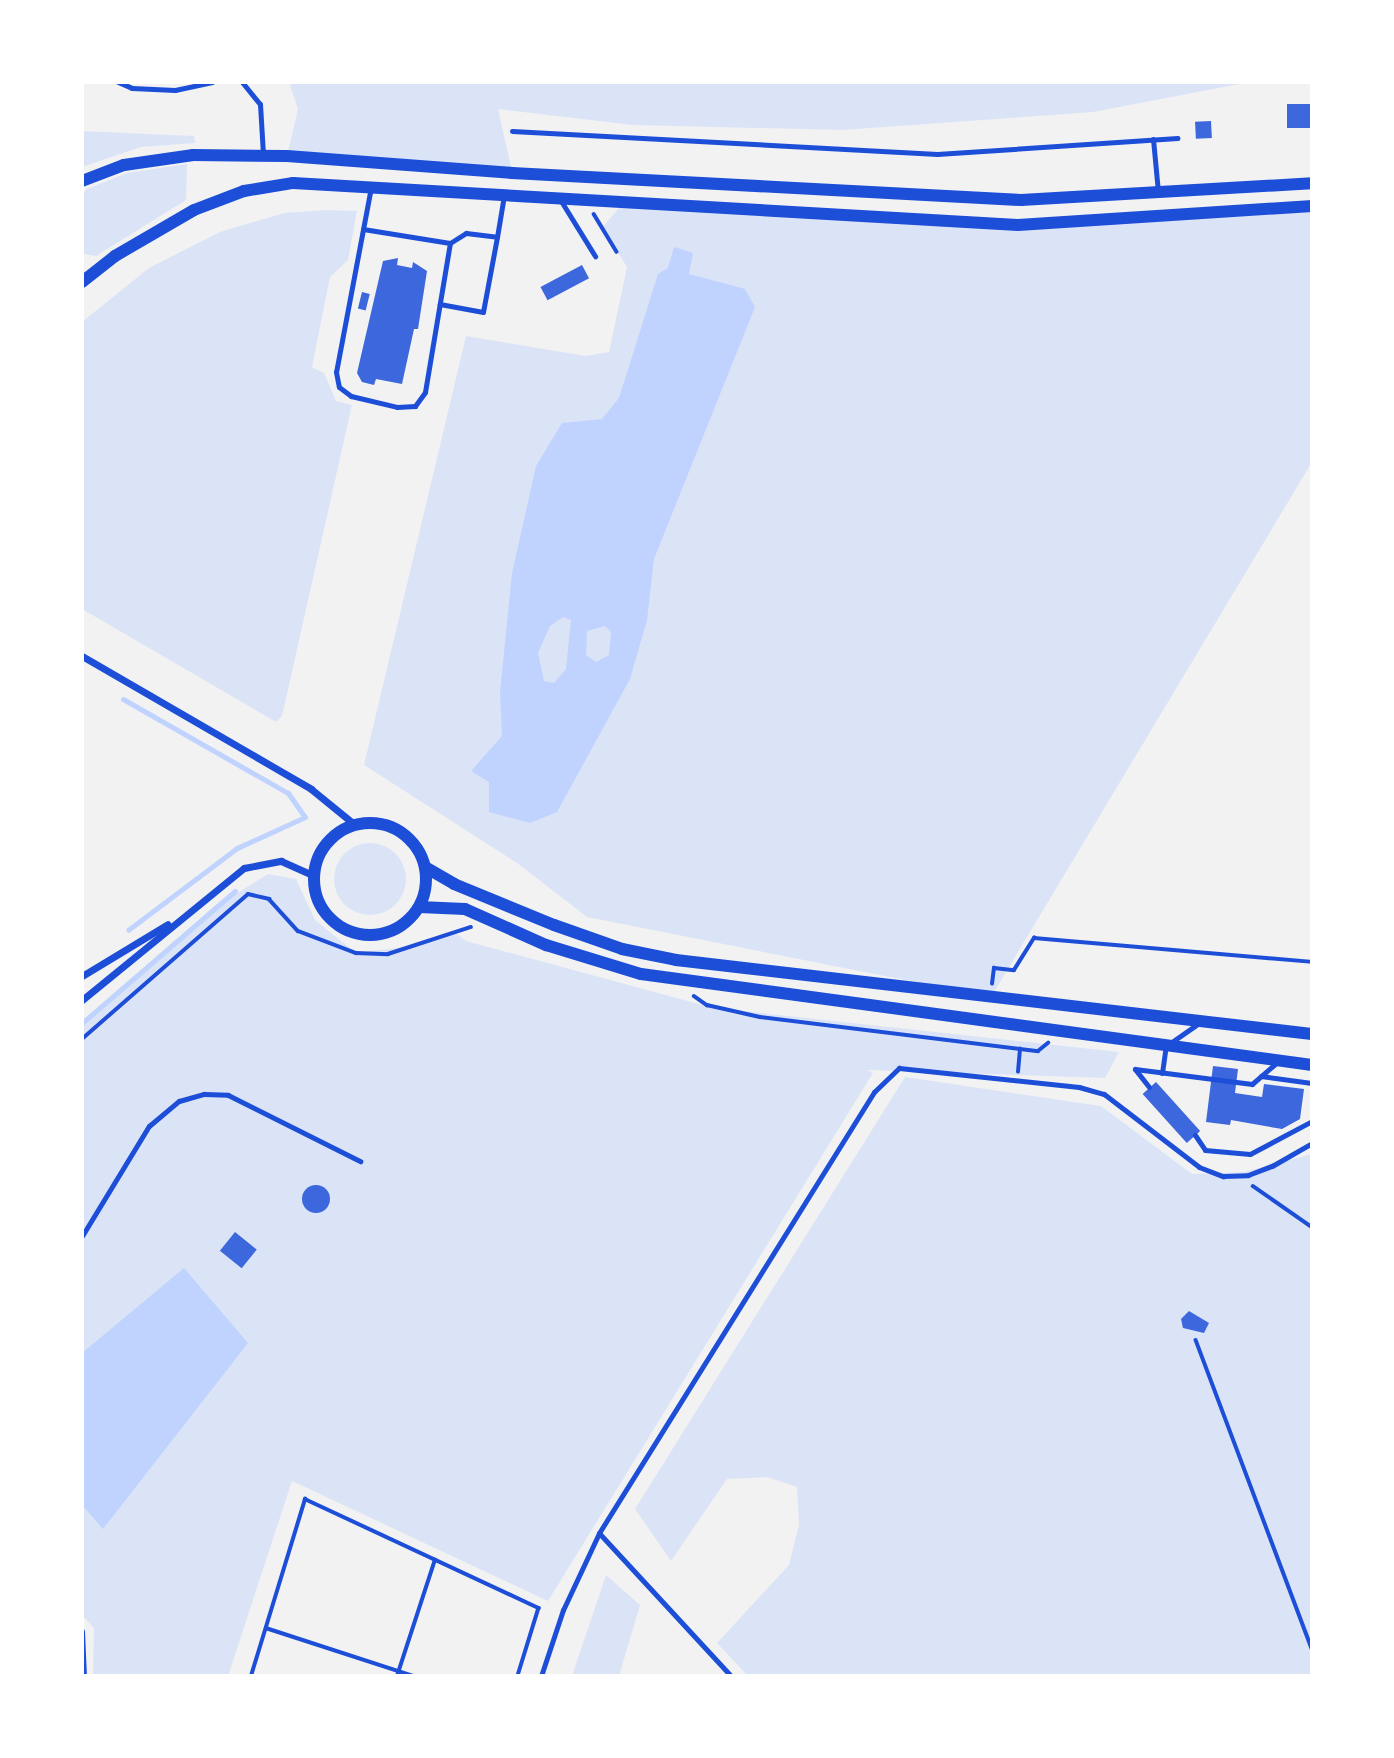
<!DOCTYPE html>
<style>
body{margin:0}
#map{position:relative;width:1394px;height:1758px;overflow:hidden;background:#f2f2f2;font-family:Jost,sans-serif}
div>[style]{position:absolute}
.green>*{inset:0;background:#dbe4f7}
.round{border-radius:50%}
.water>*{inset:0;background:#bfd3fe}
.stream>*{height:5px;margin:-2.5px;padding:0 2.5px;transform-origin:2.5px;border-radius:2.5px;background:#bfd3fe}
.building>*{inset:0;background:#3d67dc;transform-origin:0 0}
.path>*{height:3.5px;margin:-1.75px;padding:0 1.75px;transform-origin:1.75px;border-radius:1.75px;background:#1d4ed8}
.service>*{height:5px;margin:-2.5px;padding:0 2.5px;transform-origin:2.5px;border-radius:2.5px;background:#1d4ed8}
.minor>*{height:7px;margin:-3.5px;padding:0 3.5px;transform-origin:3.5px;border-radius:3.5px;background:#1d4ed8}
.tertiary>*{height:12px;margin:-6px;padding:0 6px;transform-origin:6px;border-radius:6px;background:#1d4ed8}
.tertiary>.ring{margin:-6px;padding:0;box-sizing:content-box;background:none;border:12px solid #1d4ed8;border-radius:50%}
span{translate:-50% -50%;white-space:nowrap;text-align:center;line-height:1.15;-webkit-text-stroke:7px #fff;paint-order:stroke}
.frame{position:absolute;inset:0;border:84px solid #fff;pointer-events:none}
</style>
<div id="map">
<div class="green">
<div style="clip-path:polygon(289px 82px,1250px 82px,1093px 112px,842px 130px,633px 125px,498px 109px,512px 171px,287px 156px,298px 109px)"></div>
<div style="clip-path:polygon(82px 131px,194px 136px,195px 143px,141px 147px,82px 167px)"></div>
<div style="clip-path:polygon(187px 164px,186px 200px,96px 256px,83px 254px,82px 194px,87px 189px,127px 173px)"></div>
<div style="clip-path:polygon(623px 203px,1018px 225px,1312px 206px,1312px 462px,991px 997px,587px 917px,517px 863px,364px 765px,466px 336px,586px 356px,609px 352px,627px 267px,602px 228px)"></div>
<div style="clip-path:polygon(327px 210px,357px 211px,348px 260px,330px 277px,312px 367px,324px 373px,336px 401px,352px 405px,282px 716px,276px 722px,82px 609px,82px 322px,149px 268px,220px 232px,284px 213px)"></div>
<div class="round" style="left:334px;top:843px;width:72px;height:72px"></div>
<div style="clip-path:polygon(268px 874px,296px 879px,315px 920px,356px 953px,412px 946px,454px 932px,466px 941px,743px 1016px,733px 1010px,1119px 1052px,1105px 1078px,867px 1070px,873px 1073px,548px 1601px,292px 1481px,228px 1676px,93px 1676px,94px 1628px,82px 1615px,82px 1027px,226px 900px)"></div>
<div style="clip-path:polygon(905px 1077px,1101px 1106px,1192px 1174px,1244px 1172px,1312px 1154px,1312px 1676px,748px 1676px,717px 1643px,789px 1565px,799px 1525px,797px 1487px,767px 1477px,727px 1479px,671px 1561px,635px 1509px)"></div>
<div style="clip-path:polygon(606px 1575px,640px 1605px,619px 1676px,572px 1676px)"></div>
</div>
<div class="water">
<div style="clip-path:polygon(evenodd,674px 247px,693px 253px,689px 274px,745px 289px,755px 307px,654px 559px,647px 620px,630px 679px,557px 812px,530px 823px,489px 812px,489px 782px,471px 771px,502px 736px,500px 692px,512px 573px,536px 466px,562px 423px,602px 419px,619px 398px,658px 274px,668px 268px,674px 247px,563px 617px,571px 620px,566px 669px,554px 683px,544px 681px,538px 653px,550px 626px,563px 617px,674px 247px,605px 626px,611px 632px,609px 655px,596px 662px,586px 655px,587px 631px,605px 626px)"></div>
<div style="clip-path:polygon(184px 1268px,248px 1343px,103px 1529px,82px 1505px,82px 1353px)"></div>
</div>
<div class="stream">
<div style="left:123px;top:699px;width:190px;rotate:29.7deg"></div>
<div style="left:288px;top:793px;width:29px;rotate:55deg"></div>
<div style="left:305px;top:817px;width:75px;rotate:155.5deg"></div>
<div style="left:237px;top:848px;width:136px;rotate:143deg"></div>
<div style="left:82px;top:1023px;width:202px;rotate:-40.8deg"></div>
</div>
<div class="building">
<div style="left:1312px;top:104px;width:24px;height:25px;rotate:90deg"></div>
<div style="left:1211px;top:121px;width:17px;height:16px;rotate:87deg"></div>
<div style="clip-path:polygon(398px 258px,397px 265px,412px 268px,413px 262px,427px 271px,418px 329px,414px 329px,402px 384px,376px 379px,374px 385px,362px 382px,357px 373px,383px 261px)"></div>
<div style="left:582px;top:265px;width:15px;height:47px;rotate:62deg"></div>
<div style="left:362px;top:292px;width:8px;height:17px;rotate:14deg"></div>
<div style="clip-path:polygon(1213px 1066px,1238px 1069px,1235px 1093px,1262px 1097px,1264px 1084px,1304px 1089px,1300px 1119px,1282px 1129px,1231px 1120px,1230px 1125px,1206px 1122px)"></div>
<div style="left:1156px;top:1082px;width:66px;height:18px;rotate:48deg"></div>
<div class="round" style="left:302px;top:1185px;width:28px;height:28px"></div>
<div style="left:235px;top:1232px;width:28px;height:24px;rotate:39deg"></div>
<div style="clip-path:polygon(1189px 1311px,1209px 1323px,1204px 1333px,1183px 1328px,1181px 1319px)"></div>
</div>
<div class="path">
<div style="left:594px;top:214px;width:44px;rotate:58.8deg"></div>
<div style="left:992px;top:984px;width:16px;rotate:-83deg"></div>
<div style="left:994px;top:968px;width:20px;rotate:6deg"></div>
<div style="left:1014px;top:970px;width:38px;rotate:-58deg"></div>
<div style="left:1034px;top:938px;width:279px;rotate:4.9deg"></div>
<div style="left:694px;top:996px;width:16px;rotate:35deg"></div>
<div style="left:707px;top:1005px;width:54px;rotate:12.8deg"></div>
<div style="left:760px;top:1017px;width:280px;rotate:7deg"></div>
<div style="left:1038px;top:1051px;width:13px;rotate:-39deg"></div>
<div style="left:82px;top:1039px;width:220px;rotate:-41.1deg"></div>
<div style="left:248px;top:894px;width:22px;rotate:13deg"></div>
<div style="left:269px;top:899px;width:43px;rotate:47.8deg"></div>
<div style="left:298px;top:931px;width:62px;rotate:20.8deg"></div>
<div style="left:356px;top:953px;width:32px;rotate:2deg"></div>
<div style="left:388px;top:954px;width:87px;rotate:-18deg"></div>
<div style="left:1018px;top:1072px;width:23px;rotate:-85deg"></div>
<div style="left:1253px;top:1186px;width:72px;rotate:34.8deg"></div>
<div style="left:1196px;top:1340px;width:329px;rotate:69.4deg"></div>
<div style="left:266px;top:1628px;width:156px;rotate:18deg"></div>
<div style="left:251px;top:1676px;width:185px;rotate:-73deg"></div>
<div style="left:305px;top:1499px;width:258px;rotate:25deg"></div>
<div style="left:539px;top:1608px;width:71px;rotate:107.2deg"></div>
<div style="left:397px;top:1676px;width:122px;rotate:-71.9deg"></div>
</div>
<div class="service">
<div style="left:118px;top:82px;width:15px;rotate:23deg"></div>
<div style="left:132px;top:88px;width:43px;rotate:2.7deg"></div>
<div style="left:175px;top:90px;width:38px;rotate:-12deg"></div>
<div style="left:242px;top:82px;width:28px;rotate:51deg"></div>
<div style="left:260px;top:104px;width:51px;rotate:86.6deg"></div>
<div style="left:512px;top:131px;width:426px;rotate:3.1deg"></div>
<div style="left:937px;top:154px;width:241px;rotate:-3.8deg"></div>
<div style="left:1153px;top:139px;width:53px;rotate:84.6deg"></div>
<div style="left:371px;top:187px;width:188px;rotate:100.7deg"></div>
<div style="left:336px;top:372px;width:15px;rotate:79deg"></div>
<div style="left:339px;top:387px;width:15px;rotate:37deg"></div>
<div style="left:351px;top:396px;width:47px;rotate:13.4deg"></div>
<div style="left:397px;top:407px;width:18px;rotate:-3deg"></div>
<div style="left:415px;top:406px;width:17px;rotate:-54deg"></div>
<div style="left:425px;top:392px;width:151px;rotate:-80.5deg"></div>
<div style="left:561px;top:201px;width:65px;rotate:58.3deg"></div>
<div style="left:363px;top:229px;width:88px;rotate:9.1deg"></div>
<div style="left:450px;top:243px;width:19px;rotate:-32deg"></div>
<div style="left:466px;top:233px;width:31px;rotate:7deg"></div>
<div style="left:497px;top:237px;width:76px;rotate:100.6deg"></div>
<div style="left:483px;top:312px;width:44px;rotate:-169.5deg"></div>
<div style="left:497px;top:237px;width:43px;rotate:-80.5deg"></div>
<div style="left:1162px;top:1073px;width:27px;rotate:-82deg"></div>
<div style="left:1166px;top:1046px;width:40px;rotate:-34.9deg"></div>
<div style="left:1261px;top:1076px;width:51px;rotate:7.8deg"></div>
<div style="left:1149px;top:1087px;width:23px;rotate:-128deg"></div>
<div style="left:1135px;top:1069px;width:118px;rotate:7.3deg"></div>
<div style="left:1252px;top:1084px;width:32px;rotate:-41deg"></div>
<div style="left:1195px;top:1135px;width:18px;rotate:56deg"></div>
<div style="left:1205px;top:1150px;width:45px;rotate:5.1deg"></div>
<div style="left:1250px;top:1154px;width:70px;rotate:-28deg"></div>
<div style="left:82px;top:1236px;width:129px;rotate:-58.7deg"></div>
<div style="left:149px;top:1126px;width:39px;rotate:-40deg"></div>
<div style="left:179px;top:1101px;width:26px;rotate:-16deg"></div>
<div style="left:204px;top:1094px;width:24px;rotate:2deg"></div>
<div style="left:228px;top:1095px;width:148px;rotate:26.6deg"></div>
<div style="left:599px;top:1533px;width:195px;rotate:47.3deg"></div>
<div style="left:82px;top:1631px;width:45px;rotate:87.5deg"></div>
<div style="left:541px;top:1676px;width:70px;rotate:-71.6deg"></div>
<div style="left:563px;top:1610px;width:85px;rotate:-64.9deg"></div>
<div style="left:599px;top:1533px;width:520px;rotate:-58.05deg"></div>
<div style="left:874px;top:1092px;width:35px;rotate:-44deg"></div>
<div style="left:899px;top:1068px;width:181px;rotate:6deg"></div>
<div style="left:1079px;top:1087px;width:26px;rotate:16deg"></div>
<div style="left:1104px;top:1094px;width:120px;rotate:37.5deg"></div>
<div style="left:1199px;top:1167px;width:26px;rotate:21deg"></div>
<div style="left:1223px;top:1176px;width:25px;rotate:-2deg"></div>
<div style="left:1248px;top:1175px;width:26px;rotate:-21deg"></div>
<div style="left:1272px;top:1166px;width:46px;rotate:-29.9deg"></div>
</div>
<div class="minor">
<div style="left:82px;top:656px;width:265px;rotate:30.1deg"></div>
<div style="left:311px;top:789px;width:55px;rotate:39.1deg"></div>
<div style="left:82px;top:976px;width:100px;rotate:-31.2deg"></div>
<div style="left:82px;top:1000px;width:209px;rotate:-39.2deg"></div>
<div style="left:244px;top:868px;width:38px;rotate:-11deg"></div>
<div style="left:281px;top:861px;width:35px;rotate:24deg"></div>
</div>
<div class="tertiary">
<div style="left:82px;top:181px;width:45px;rotate:-20.9deg"></div>
<div style="left:124px;top:165px;width:70px;rotate:-8.2deg"></div>
<div style="left:193px;top:155px;width:94px;rotate:0.6deg"></div>
<div style="left:287px;top:156px;width:226px;rotate:4.3deg"></div>
<div style="left:512px;top:173px;width:510px;rotate:3.04deg"></div>
<div style="left:1021px;top:200px;width:291px;rotate:-3.3deg"></div>
<div style="left:82px;top:282px;width:42px;rotate:-38.2deg"></div>
<div style="left:115px;top:256px;width:91px;rotate:-30.2deg"></div>
<div style="left:194px;top:210px;width:53px;rotate:-20.8deg"></div>
<div style="left:244px;top:191px;width:50px;rotate:-9.3deg"></div>
<div style="left:293px;top:183px;width:726px;rotate:3.32deg"></div>
<div style="left:1018px;top:225px;width:295px;rotate:-3.7deg"></div>
<div class="ring" style="left:314px;top:823px;width:100px;height:100px"></div>
<div style="left:425px;top:867px;width:34px;rotate:30deg"></div>
<div style="left:454px;top:884px;width:108px;rotate:22.3deg"></div>
<div style="left:554px;top:925px;width:72px;rotate:19.4deg"></div>
<div style="left:622px;top:949px;width:55px;rotate:11.5deg"></div>
<div style="left:676px;top:960px;width:640px;rotate:6.64deg"></div>
<div style="left:419px;top:907px;width:46px;rotate:2.5deg"></div>
<div style="left:465px;top:909px;width:89px;rotate:24deg"></div>
<div style="left:546px;top:945px;width:99px;rotate:17deg"></div>
<div style="left:641px;top:974px;width:677px;rotate:7.72deg"></div>
</div>
<div class="frame"></div>
</div>
